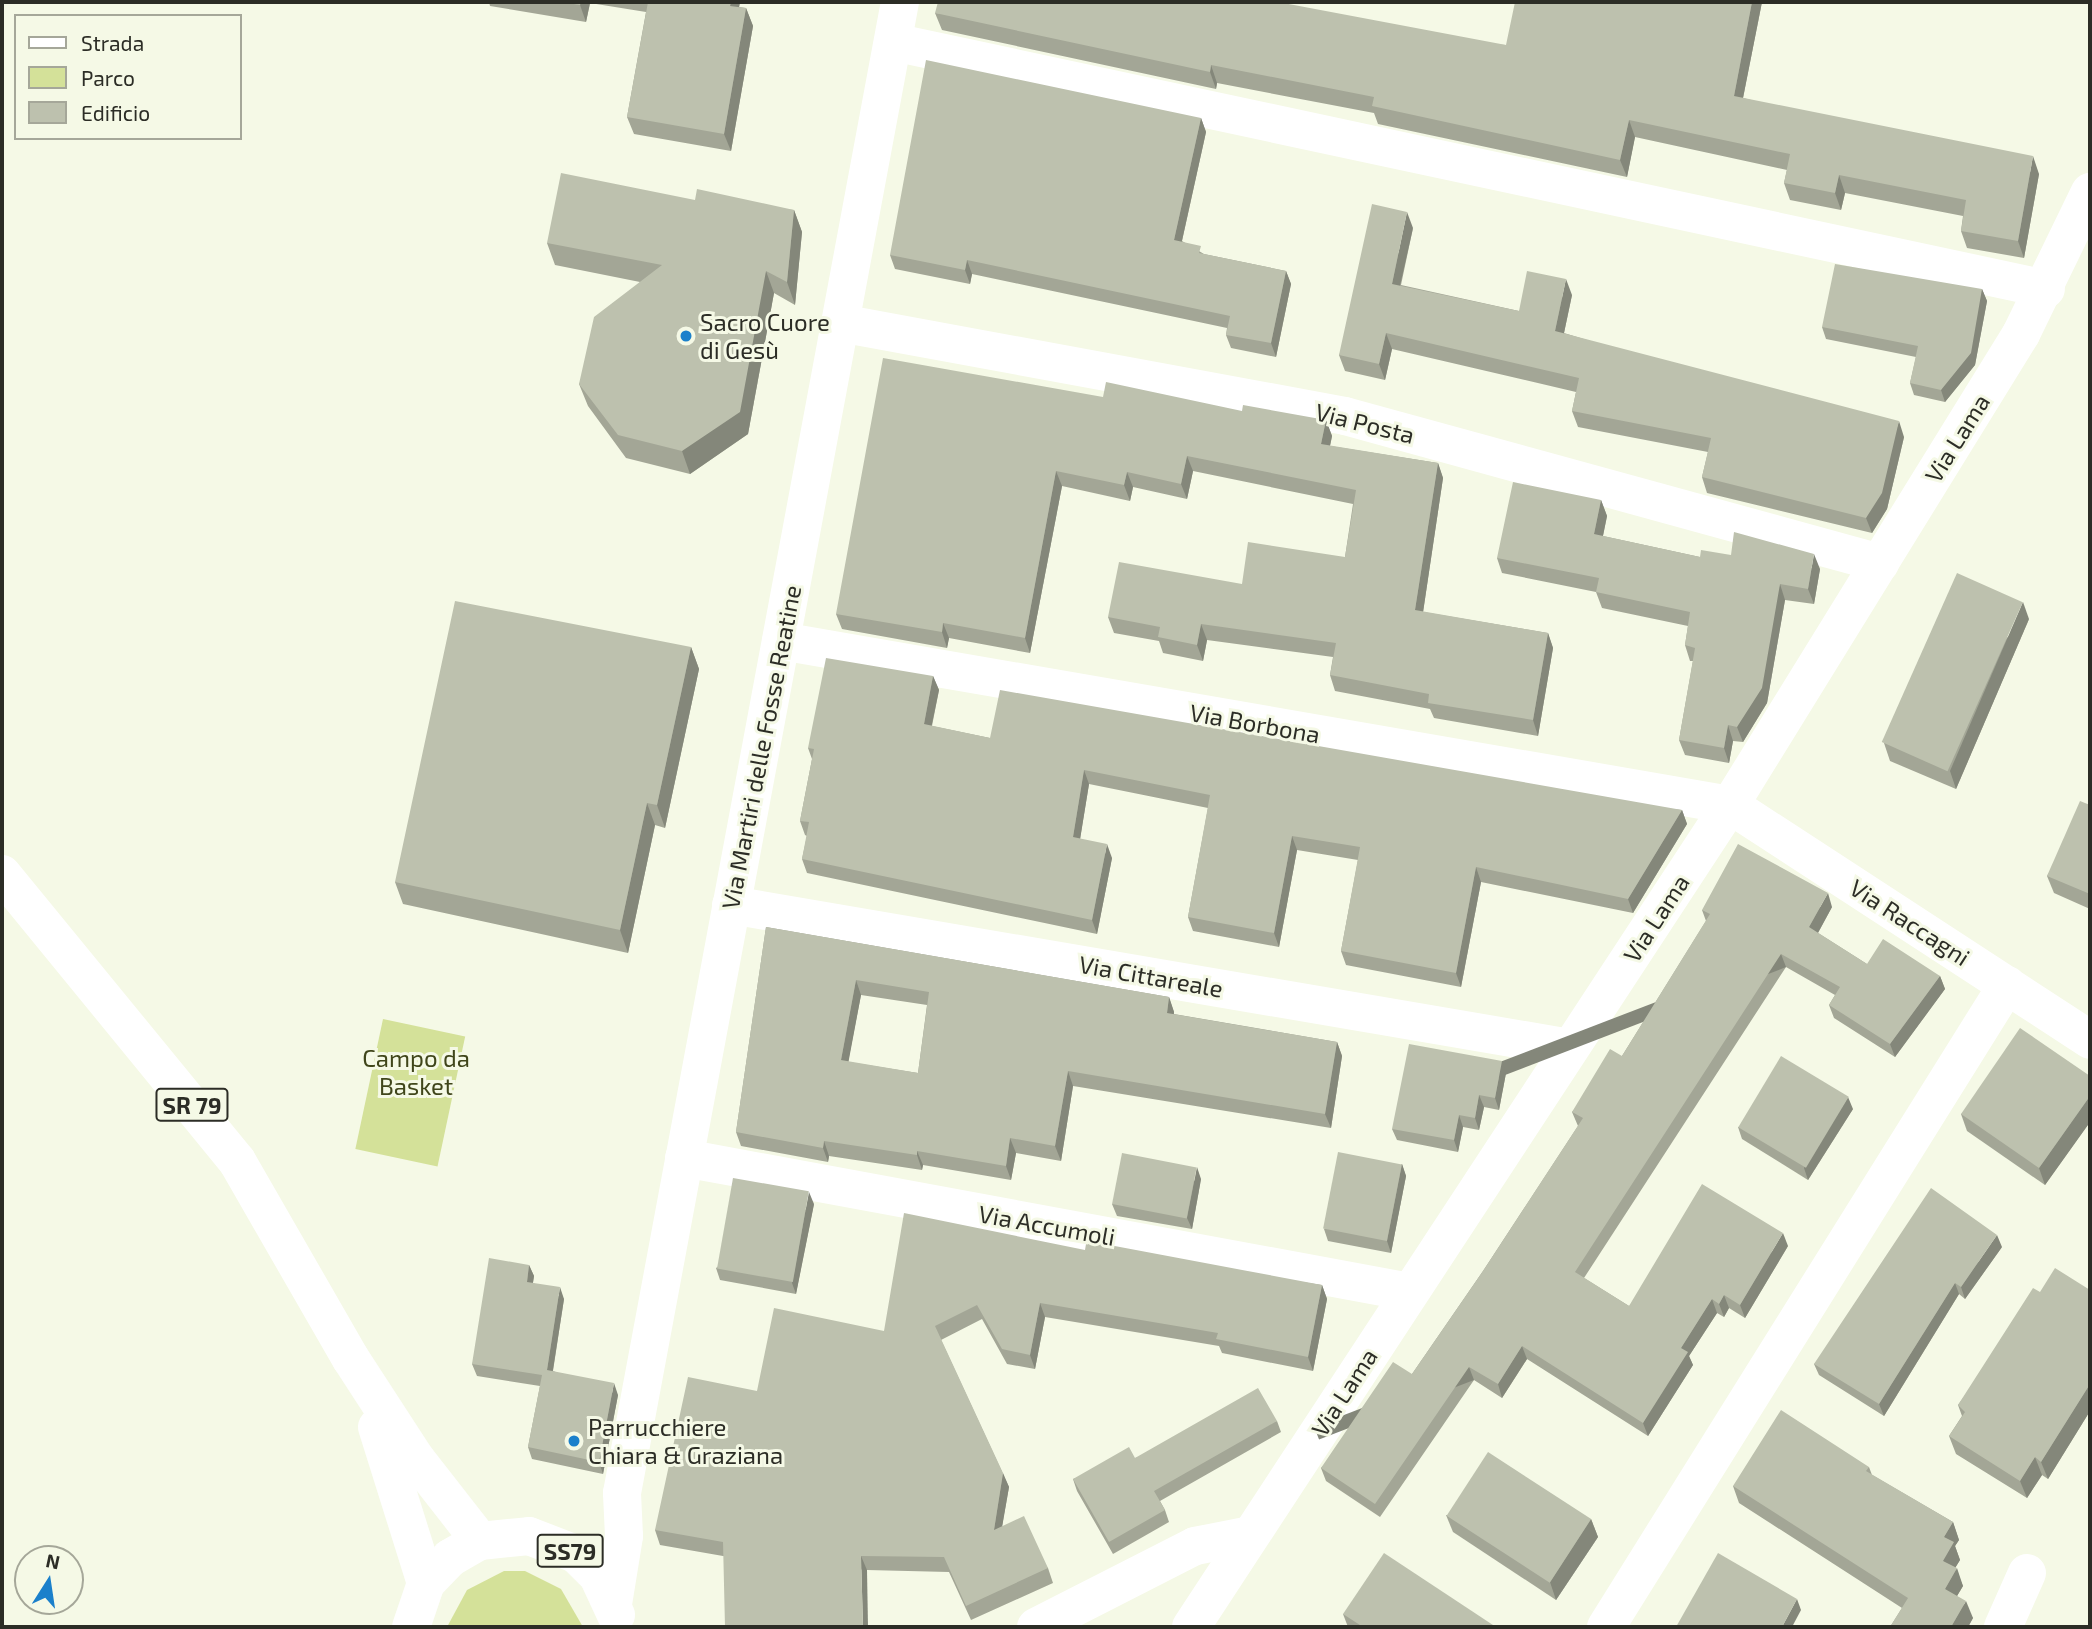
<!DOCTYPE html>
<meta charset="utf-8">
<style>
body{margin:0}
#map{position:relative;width:2092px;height:1629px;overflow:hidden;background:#f5f9e6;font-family:"Exo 2",sans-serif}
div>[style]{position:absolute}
.green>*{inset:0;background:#d4e199;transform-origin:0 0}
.minor>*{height:38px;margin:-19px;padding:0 19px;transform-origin:19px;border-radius:19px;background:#fff}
.major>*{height:38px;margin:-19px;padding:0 19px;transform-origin:19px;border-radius:19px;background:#fff}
.wall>*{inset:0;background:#a3a696}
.shaded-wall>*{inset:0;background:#84877a;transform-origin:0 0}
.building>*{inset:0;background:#bdc1ae;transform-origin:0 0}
.dots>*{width:19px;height:19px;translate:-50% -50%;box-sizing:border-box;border:4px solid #f5f9e6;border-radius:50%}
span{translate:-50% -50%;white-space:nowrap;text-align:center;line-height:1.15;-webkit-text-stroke:6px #f5f9e6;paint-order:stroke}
.shield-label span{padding:2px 5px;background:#f5f9e6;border:2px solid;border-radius:5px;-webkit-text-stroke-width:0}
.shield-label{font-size:23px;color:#2c2d26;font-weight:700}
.poi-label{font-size:24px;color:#2c2d26}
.left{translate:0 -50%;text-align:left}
.street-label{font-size:24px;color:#2c2d26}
.park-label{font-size:24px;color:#40461b}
.frame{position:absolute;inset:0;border:4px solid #2c2d26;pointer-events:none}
.legend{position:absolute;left:14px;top:14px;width:228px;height:126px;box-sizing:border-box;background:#f5f9e6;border:2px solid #a5a799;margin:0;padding:9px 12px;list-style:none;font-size:21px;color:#2c2d26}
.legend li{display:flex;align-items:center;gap:14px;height:35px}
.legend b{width:35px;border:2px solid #a5a799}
.north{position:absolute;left:14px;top:1545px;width:70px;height:70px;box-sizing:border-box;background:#f5f9e6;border:2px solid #a5a799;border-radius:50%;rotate:12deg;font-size:19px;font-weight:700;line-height:28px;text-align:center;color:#2c2d26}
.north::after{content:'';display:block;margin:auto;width:24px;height:32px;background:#1b80cb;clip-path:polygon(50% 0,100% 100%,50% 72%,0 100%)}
</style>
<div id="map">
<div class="green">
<div style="left:383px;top:1019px;width:84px;height:133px;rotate:12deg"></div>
<div style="clip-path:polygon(504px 1571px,525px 1571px,561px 1589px,583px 1627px,447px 1627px,467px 1590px)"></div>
</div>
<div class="minor">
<div style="left:893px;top:42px;width:1179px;rotate:12.09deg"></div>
<div style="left:840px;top:323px;width:513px;rotate:10.43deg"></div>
<div style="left:1345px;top:416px;width:555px;rotate:15.36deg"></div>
<div style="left:781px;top:641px;width:963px;rotate:9.8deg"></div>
<div style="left:1730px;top:805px;width:430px;rotate:33.1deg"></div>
<div style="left:731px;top:905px;width:851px;rotate:9.67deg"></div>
<div style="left:684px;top:1158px;width:738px;rotate:10.46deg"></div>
<div style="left:1036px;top:1627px;width:178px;rotate:-27deg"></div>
<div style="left:1195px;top:1546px;width:56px;rotate:-11.3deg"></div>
<div style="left:1606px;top:1627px;width:757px;rotate:-58.01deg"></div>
<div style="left:2003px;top:1627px;width:59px;rotate:-66deg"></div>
</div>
<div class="major">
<div style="left:2px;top:874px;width:371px;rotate:50.7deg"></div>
<div style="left:237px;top:1161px;width:228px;rotate:60.1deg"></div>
<div style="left:351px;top:1359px;width:119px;rotate:57deg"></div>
<div style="left:416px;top:1459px;width:104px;rotate:52deg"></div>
<div style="left:377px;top:1427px;width:164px;rotate:72.6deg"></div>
<div style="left:426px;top:1583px;width:46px;rotate:108.8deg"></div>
<div style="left:426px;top:1583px;width:35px;rotate:-46deg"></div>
<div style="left:450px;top:1558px;width:34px;rotate:-30deg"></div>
<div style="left:480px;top:1541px;width:49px;rotate:-5.8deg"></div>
<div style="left:529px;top:1536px;width:50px;rotate:21deg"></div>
<div style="left:576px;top:1554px;width:31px;rotate:45deg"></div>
<div style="left:598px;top:1576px;width:43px;rotate:65.2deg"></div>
<div style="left:613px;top:1604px;width:69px;rotate:-80.8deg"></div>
<div style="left:624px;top:1536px;width:43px;rotate:-92.7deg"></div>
<div style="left:622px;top:1493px;width:1517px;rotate:-79.44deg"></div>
<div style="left:1191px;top:1627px;width:983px;rotate:-56.75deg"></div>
<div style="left:1730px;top:805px;width:554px;rotate:-58.29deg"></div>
<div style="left:2021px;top:334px;width:158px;rotate:-64.1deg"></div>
</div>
<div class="wall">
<div style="clip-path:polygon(489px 2px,740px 2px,739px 7px,746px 8px,753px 26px,731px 151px,634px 134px,627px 117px,646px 12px,590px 3px,586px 22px,490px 6px)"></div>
<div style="clip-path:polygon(1762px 2px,1743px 98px,2039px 174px,2024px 258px,1967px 248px,1961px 231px,1963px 216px,1845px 193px,1841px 210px,1790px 200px,1784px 183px,1787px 170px,1635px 137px,1627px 177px,1378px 124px,1374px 113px,1217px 83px,1216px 89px,942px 30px,935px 13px,1506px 45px)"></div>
<div style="clip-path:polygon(1201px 118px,1206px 132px,1182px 241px,1204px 254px,1286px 271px,1291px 284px,1276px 357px,1231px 348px,1226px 335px,1227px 328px,972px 274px,970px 284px,895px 269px,890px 255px)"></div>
<div style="clip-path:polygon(695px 200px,794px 210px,802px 232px,795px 305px,774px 293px,748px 434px,690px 474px,626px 458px,588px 406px,579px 384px,640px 282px,555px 265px,547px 243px)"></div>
<div style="clip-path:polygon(1413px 228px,1401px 285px,1519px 311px,1572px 295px,1564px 333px,1904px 437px,1887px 509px,1872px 533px,1707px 493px,1702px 477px,1708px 452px,1578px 427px,1572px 411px,1576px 392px,1392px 349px,1385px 380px,1345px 371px,1339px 355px)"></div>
<div style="clip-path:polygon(1982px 289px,1987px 301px,1975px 365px,1945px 402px,1914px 395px,1910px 383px,1916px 357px,1826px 339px,1822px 327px)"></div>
<div style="clip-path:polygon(1103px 397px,1326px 420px,1332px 436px,1330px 446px,1438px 463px,1443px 478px,1423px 612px,1548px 633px,1553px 648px,1538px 736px,1434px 718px,1430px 709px,1335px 691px,1330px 675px,1333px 657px,1207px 640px,1203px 661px,1163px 653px,1159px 641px,1114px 633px,1108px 617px,1242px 584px,1345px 557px,1353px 504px,1193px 471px,1187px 499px,1133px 487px,1130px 501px,1062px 486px,1030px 653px,949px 638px,947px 648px,842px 629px,836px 614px)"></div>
<div style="clip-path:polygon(1601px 500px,1607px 516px,1603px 536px,1700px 557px,1820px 569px,1814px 604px,1785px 600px,1767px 703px,1743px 742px,1733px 741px,1729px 763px,1685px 755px,1679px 740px,1693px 661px,1690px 661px,1685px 645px,1688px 626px,1602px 608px,1596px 592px,1502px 573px,1497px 558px)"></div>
<div style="clip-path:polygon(2029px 619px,1956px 789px,1890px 761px,1884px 743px)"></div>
<div style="clip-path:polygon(691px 647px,699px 669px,665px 828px,655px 825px,628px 953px,403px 904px,395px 882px)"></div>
<div style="clip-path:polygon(933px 676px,939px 690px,932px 726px,990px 738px,1682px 810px,1687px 824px,1633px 913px,1481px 882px,1461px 987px,1346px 965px,1341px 951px,1358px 860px,1297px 850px,1279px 947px,1193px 931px,1188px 917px,1208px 808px,1089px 784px,1080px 839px,1112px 858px,1097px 934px,807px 873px,802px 859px,807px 836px,805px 835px,800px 821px,812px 759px,808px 748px)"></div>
<div style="clip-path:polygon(2090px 805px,2090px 909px,2054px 893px,2047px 876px)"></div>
<div style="clip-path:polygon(1832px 907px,1818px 933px,1867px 964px,1940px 976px,1945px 989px,1895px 1057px,1834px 1018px,1829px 1005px,1835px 995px,1786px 967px,1584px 1278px,1629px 1306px,1788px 1246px,1745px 1318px,1729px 1308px,1724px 1317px,1717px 1313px,1689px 1356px,1693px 1365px,1648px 1436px,1527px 1359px,1502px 1398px,1474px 1380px,1380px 1517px,1326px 1481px,1321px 1468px,1412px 1374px,1483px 1271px,1578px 1126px,1572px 1112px,1622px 1056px,1706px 921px,1702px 910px)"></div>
<div style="clip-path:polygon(evenodd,766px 927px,1169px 997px,1174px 1012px,1174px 1014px,1337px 1042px,1342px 1056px,1331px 1128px,1073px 1086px,1061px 1161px,1016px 1153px,1011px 1180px,923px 1165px,922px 1170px,829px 1156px,828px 1162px,741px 1146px,736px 1132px,766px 927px,861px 995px,927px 1005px,918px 1073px,848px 1062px,861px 995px)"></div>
<div style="clip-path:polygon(1506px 1073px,1499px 1110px,1484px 1107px,1479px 1130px,1463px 1127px,1458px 1152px,1397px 1140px,1392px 1129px)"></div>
<div style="clip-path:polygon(2090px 1076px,2090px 1122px,2045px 1185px,1967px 1131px,1961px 1114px)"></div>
<div style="clip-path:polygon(1853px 1109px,1808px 1180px,1742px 1139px,1738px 1127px)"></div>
<div style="clip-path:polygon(1402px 1164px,1406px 1176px,1391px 1253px,1328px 1241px,1324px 1229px)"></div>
<div style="clip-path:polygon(1201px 1179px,1192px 1229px,1117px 1216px,1112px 1204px)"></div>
<div style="clip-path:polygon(814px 1204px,796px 1294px,720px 1280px,716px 1268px)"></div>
<div style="clip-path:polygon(2002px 1247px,1965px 1299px,1959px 1294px,1884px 1416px,1819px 1375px,1814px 1364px)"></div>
<div style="clip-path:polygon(1085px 1250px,1322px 1285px,1327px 1299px,1313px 1371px,1222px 1353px,1219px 1346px,1045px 1317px,1035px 1369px,1007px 1364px,982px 1319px,941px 1340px,1009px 1487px,1002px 1526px,1048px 1568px,1053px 1583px,971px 1620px,949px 1572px,867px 1570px,723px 1556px,660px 1545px,655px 1530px,757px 1391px,884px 1331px)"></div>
<div style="clip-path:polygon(529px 1265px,534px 1276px,533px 1283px,564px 1299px,553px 1371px,618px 1395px,603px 1474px,532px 1459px,528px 1447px,540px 1386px,477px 1376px,472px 1364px)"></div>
<div style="clip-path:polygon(2090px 1290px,2090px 1411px,2048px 1479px,2042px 1475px,2027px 1498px,1956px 1454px,1949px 1436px,1962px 1416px,1958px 1405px,2040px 1292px)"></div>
<div style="clip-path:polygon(1277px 1421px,1281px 1432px,1160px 1501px,1165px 1510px,1169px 1522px,1113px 1554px,1077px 1491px,1073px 1479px,1135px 1458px)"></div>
<div style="clip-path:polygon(1869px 1467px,1872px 1475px,1953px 1522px,1959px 1540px,1955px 1546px,1960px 1560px,1955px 1568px,1963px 1586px,1957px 1596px,1973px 1618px,1968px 1627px,1890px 1627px,1902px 1608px,1739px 1503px,1733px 1486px)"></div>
<div style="clip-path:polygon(1446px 1515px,1591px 1519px,1598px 1537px,1556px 1600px,1453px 1532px)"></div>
<div style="clip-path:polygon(1343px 1614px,1496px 1627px,1348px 1627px)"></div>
</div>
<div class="shaded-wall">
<div style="clip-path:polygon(581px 2px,589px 2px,590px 3px,586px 22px,580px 5px)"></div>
<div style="clip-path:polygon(731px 2px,740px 2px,736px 23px,730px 6px)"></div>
<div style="clip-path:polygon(1752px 2px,1762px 2px,1740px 113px,1734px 96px)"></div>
<div style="clip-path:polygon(746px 8px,753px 26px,731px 151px,724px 134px)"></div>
<div style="clip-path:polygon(1211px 65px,1217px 83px,1216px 89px,1210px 72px)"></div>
<div style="clip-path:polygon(1201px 118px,1206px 132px,1179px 254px,1174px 240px)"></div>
<div style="clip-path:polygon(1629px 120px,1635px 137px,1627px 177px,1620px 160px)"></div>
<div style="clip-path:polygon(2033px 156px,2039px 174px,2024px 258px,2018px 241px)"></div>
<div style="clip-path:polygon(1839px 175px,1845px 193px,1841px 210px,1835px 193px)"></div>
<div style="clip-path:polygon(794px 210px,802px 232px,795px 305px,787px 282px)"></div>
<div style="clip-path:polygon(1407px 212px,1413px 228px,1397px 299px,1392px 284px)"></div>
<div style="clip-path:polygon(967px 260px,972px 274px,970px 284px,965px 270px)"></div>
<div style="clip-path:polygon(766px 271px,774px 293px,748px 434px,690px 474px,682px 451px)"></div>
<div style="clip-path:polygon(1286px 271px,1291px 284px,1276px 357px,1271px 343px)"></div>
<div style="clip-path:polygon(1566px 279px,1572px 295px,1561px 347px,1555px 331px)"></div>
<div style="clip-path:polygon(1982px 289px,1987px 301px,1975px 365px,1945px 402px,1941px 390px)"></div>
<div style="clip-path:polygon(1386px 333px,1392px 349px,1385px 380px,1379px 364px)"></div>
<div style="clip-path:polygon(1326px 420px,1332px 436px,1327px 460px,1321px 444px)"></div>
<div style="clip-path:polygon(1899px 421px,1904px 437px,1887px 509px,1872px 533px,1866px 518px)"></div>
<div style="clip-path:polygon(1187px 456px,1193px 471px,1187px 499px,1181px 484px)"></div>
<div style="clip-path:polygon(1438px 463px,1443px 478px,1421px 626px,1415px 610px)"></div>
<div style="clip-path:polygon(1056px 471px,1062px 486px,1030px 653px,1025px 638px)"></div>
<div style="clip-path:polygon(1127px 472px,1133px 487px,1130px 501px,1124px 485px)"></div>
<div style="clip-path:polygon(1601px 500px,1607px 516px,1600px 550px,1594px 534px)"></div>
<div style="clip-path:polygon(1814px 554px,1820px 569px,1814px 604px,1808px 589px)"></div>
<div style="clip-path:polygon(1780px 584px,1785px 600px,1767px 703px,1743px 742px,1737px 727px)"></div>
<div style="clip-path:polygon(2023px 602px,2029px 619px,1956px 789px,1950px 771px)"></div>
<div style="clip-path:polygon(943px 623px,949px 638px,947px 648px,942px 632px)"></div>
<div style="clip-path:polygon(1201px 624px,1207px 640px,1203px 661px,1197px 645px)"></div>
<div style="clip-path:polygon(1548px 633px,1553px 648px,1538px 736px,1533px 720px)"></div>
<div style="clip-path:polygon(691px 647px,699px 669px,665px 828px,657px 805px)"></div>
<div style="clip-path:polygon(933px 676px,939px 690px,929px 738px,924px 724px)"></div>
<div style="clip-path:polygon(1728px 725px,1733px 741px,1729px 763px,1724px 748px)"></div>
<div style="clip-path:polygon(1084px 770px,1089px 784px,1078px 852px,1073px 837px)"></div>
<div style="clip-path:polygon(647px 803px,655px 825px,628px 953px,620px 930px)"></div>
<div style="clip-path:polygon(1682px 810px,1687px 824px,1633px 913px,1628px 899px)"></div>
<div style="clip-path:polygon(1292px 836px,1297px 850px,1279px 947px,1274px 933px)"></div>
<div style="clip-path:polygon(1107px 844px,1112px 858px,1097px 934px,1092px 920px)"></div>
<div style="clip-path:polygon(1476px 867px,1481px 882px,1461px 987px,1456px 973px)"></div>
<div style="clip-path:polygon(1828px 893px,1832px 907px,1814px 940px,1809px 927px)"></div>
<div style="left:1781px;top:954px;width:14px;height:379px;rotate:69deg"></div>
<div style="clip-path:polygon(1940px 976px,1945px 989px,1895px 1057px,1890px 1044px)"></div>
<div style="clip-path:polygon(856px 980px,861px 995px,846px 1075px,841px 1060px)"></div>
<div style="clip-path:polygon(1169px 997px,1174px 1012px,1172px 1027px,1167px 1013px)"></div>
<div style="clip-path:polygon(1337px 1042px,1342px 1056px,1331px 1128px,1325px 1114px)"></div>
<div style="clip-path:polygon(1502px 1061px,1506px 1073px,1499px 1110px,1495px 1098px)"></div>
<div style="clip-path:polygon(1068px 1071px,1073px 1086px,1061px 1161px,1055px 1146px)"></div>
<div style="clip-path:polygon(1479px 1095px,1484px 1107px,1479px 1130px,1475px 1118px)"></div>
<div style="clip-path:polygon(2090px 1096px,2090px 1122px,2045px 1185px,2039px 1168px)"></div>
<div style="clip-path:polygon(1848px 1097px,1853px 1109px,1808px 1180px,1804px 1168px)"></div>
<div style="clip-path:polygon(1459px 1115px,1463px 1127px,1458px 1152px,1454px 1140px)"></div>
<div style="clip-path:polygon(1010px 1138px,1016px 1153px,1011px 1180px,1006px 1166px)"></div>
<div style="clip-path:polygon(824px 1141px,829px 1156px,828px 1162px,823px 1148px)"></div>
<div style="clip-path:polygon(917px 1151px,923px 1165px,922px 1170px,917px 1155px)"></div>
<div style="clip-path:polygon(1402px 1164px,1406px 1176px,1391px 1253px,1387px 1241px)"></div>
<div style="clip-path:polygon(1197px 1167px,1201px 1179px,1192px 1229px,1187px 1218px)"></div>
<div style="clip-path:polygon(809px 1192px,814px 1204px,796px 1294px,792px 1283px)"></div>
<div style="clip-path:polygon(1783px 1233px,1788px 1246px,1745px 1318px,1740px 1305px)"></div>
<div style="clip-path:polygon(1997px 1235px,2002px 1247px,1965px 1299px,1961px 1287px)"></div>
<div style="clip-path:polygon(529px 1265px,534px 1276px,531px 1294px,527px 1282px)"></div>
<div style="clip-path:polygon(1955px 1283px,1959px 1294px,1884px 1416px,1879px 1404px)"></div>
<div style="clip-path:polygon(1322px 1285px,1327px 1299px,1313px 1371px,1308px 1357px)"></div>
<div style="clip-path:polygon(560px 1287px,564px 1299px,551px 1382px,547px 1370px)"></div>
<div style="clip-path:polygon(1724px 1295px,1729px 1308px,1724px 1317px,1719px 1304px)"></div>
<div style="clip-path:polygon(1712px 1299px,1717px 1313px,1689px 1356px,1693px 1365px,1648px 1436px,1643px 1423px,1681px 1348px)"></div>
<div style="clip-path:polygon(1040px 1303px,1045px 1317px,1035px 1369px,1030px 1355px)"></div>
<div style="clip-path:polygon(1522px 1346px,1527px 1359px,1502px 1398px,1498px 1384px)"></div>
<div style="left:1469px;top:1367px;width:14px;height:166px;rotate:69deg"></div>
<div style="clip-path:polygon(614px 1383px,618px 1395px,603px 1474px,599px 1462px)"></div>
<div style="clip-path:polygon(2090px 1384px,2090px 1411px,2048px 1479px,2041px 1462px)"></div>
<div style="clip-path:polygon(2035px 1457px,2042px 1475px,2027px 1498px,2020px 1481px)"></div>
<div style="clip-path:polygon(1003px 1473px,1009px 1487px,999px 1545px,994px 1530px)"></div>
<div style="clip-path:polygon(1591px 1519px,1598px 1537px,1556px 1600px,1550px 1582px)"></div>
<div style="clip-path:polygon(1953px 1522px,1959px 1540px,1955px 1546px,1960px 1560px,1949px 1578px,1943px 1561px,1944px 1537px)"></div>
<div style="clip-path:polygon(861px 1556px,867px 1570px,868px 1627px,863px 1627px)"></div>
<div style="clip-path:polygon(1957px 1568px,1963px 1586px,1951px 1606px,1945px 1589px)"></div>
<div style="clip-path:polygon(1797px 1599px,1801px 1610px,1792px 1627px,1782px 1627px)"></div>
<div style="clip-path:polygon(1966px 1601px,1973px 1618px,1968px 1627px,1951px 1627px)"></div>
</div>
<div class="building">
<div style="clip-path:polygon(561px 2px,581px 2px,580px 5px)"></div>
<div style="clip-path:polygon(648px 2px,731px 2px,730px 6px,746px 8px,724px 134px,627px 117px)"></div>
<div style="clip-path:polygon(938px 2px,1278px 2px,1506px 45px,1515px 2px,1752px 2px,1734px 96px,2033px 156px,2018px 241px,1961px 231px,1966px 200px,1839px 175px,1835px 193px,1784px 183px,1790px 154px,1629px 120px,1620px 160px,1372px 106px,1374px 97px,1211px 65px,1210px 72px,935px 13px)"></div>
<div style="clip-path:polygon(926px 60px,1201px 118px,1174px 240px,1201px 246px,1199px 253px,1286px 271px,1271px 343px,1226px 335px,1230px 316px,967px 260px,965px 270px,890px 255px)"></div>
<div style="clip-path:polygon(561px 173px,695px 200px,697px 189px,794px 210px,787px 282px,766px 271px,740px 412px,682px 451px,618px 435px,579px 384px,594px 317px,662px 265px,547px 243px)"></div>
<div style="clip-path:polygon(1372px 204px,1407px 212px,1392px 284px,1519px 311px,1527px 271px,1566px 279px,1555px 331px,1899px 421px,1882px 493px,1866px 518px,1702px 477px,1711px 438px,1572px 411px,1579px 378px,1386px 333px,1379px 364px,1339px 355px)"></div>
<div style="clip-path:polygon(1835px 264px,1982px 289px,1971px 353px,1941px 390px,1910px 383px,1918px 346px,1822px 327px)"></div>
<div style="clip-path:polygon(883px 358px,1103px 397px,1106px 382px,1242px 411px,1243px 405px,1326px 420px,1321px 444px,1438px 463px,1415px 610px,1548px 633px,1533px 720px,1428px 703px,1429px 694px,1330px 675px,1336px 643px,1201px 624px,1197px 645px,1158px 637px,1160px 627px,1108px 617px,1119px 562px,1242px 584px,1248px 542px,1345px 557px,1356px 490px,1187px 456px,1181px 484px,1127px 472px,1124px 485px,1056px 471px,1025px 638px,943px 623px,942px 632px,836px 614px)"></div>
<div style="clip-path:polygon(1513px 482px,1601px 500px,1594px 534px,1700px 557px,1701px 550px,1731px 555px,1734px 532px,1814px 554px,1808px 589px,1780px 584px,1762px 688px,1737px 727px,1728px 725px,1724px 748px,1679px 740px,1695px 648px,1685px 645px,1690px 612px,1596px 592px,1599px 578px,1497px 558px)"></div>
<div style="left:1957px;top:573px;width:72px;height:185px;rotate:24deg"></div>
<div style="clip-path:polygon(455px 601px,691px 647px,657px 805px,647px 803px,620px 930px,395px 882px)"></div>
<div style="clip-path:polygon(826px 658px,933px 676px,924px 724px,990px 738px,1000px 690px,1682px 810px,1628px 899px,1476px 867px,1456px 973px,1341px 951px,1360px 847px,1292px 836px,1274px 933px,1188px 917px,1210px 795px,1084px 770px,1073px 837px,1107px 844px,1092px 920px,802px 859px,809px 822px,800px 821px,814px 749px,808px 748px)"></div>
<div style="clip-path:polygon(2080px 801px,2090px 805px,2090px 894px,2047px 876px)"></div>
<div style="clip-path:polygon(1738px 844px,1828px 893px,1809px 927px,1867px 964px,1883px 939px,1940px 976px,1890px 1044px,1829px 1005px,1840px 987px,1781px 954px,1575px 1272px,1629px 1306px,1702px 1184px,1783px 1233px,1740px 1305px,1724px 1295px,1719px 1304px,1712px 1299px,1681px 1348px,1688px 1352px,1643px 1423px,1522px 1346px,1498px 1384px,1469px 1367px,1375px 1504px,1321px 1468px,1393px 1362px,1412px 1374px,1483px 1271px,1583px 1118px,1572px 1112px,1610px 1049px,1622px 1056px,1710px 914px,1702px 910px)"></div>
<div style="clip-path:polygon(evenodd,766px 927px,1169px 997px,1167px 1013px,1337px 1042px,1325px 1114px,1068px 1071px,1055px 1146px,1010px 1138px,1006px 1166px,917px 1151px,917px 1155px,824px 1141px,823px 1148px,736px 1132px,766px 927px,856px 980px,929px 992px,918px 1073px,841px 1060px,856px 980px)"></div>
<div style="clip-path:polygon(2020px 1028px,2090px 1076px,2090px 1096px,2039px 1168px,1961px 1114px)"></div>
<div style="clip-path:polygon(1409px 1044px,1502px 1061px,1495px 1098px,1479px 1095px,1475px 1118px,1459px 1115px,1454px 1140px,1392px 1129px)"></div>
<div style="left:1781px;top:1056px;width:79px;height:83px;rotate:31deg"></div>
<div style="left:1338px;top:1152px;width:65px;height:78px;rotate:11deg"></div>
<div style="left:1122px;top:1153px;width:76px;height:52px;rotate:11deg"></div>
<div style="left:733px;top:1178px;width:77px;height:92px;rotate:10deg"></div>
<div style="clip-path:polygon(1931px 1188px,1997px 1235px,1961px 1287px,1955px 1283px,1879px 1404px,1814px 1364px)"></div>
<div style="clip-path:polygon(904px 1213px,1085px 1250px,1086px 1244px,1104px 1244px,1322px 1285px,1308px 1357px,1216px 1339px,1218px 1333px,1040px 1303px,1030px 1355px,1002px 1349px,977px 1305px,935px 1326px,1003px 1473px,994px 1530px,1024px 1516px,1048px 1568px,966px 1606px,944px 1557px,861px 1556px,863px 1627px,725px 1627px,723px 1542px,655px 1530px,688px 1377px,757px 1391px,774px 1308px,884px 1331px)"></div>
<div style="clip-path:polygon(489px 1258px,529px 1265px,527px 1282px,560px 1287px,547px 1370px,614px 1383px,599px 1462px,528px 1447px,542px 1375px,472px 1364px)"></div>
<div style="clip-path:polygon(2055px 1268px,2090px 1290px,2090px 1384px,2041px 1462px,2035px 1457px,2020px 1481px,1949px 1436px,1965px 1412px,1958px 1405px,2033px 1288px,2040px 1292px)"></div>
<div style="clip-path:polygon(1258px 1388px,1277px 1421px,1154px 1491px,1165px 1510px,1109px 1542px,1073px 1479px,1129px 1447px,1135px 1458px)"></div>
<div style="clip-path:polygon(1781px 1410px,1869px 1467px,1866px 1471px,1953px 1522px,1944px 1537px,1954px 1542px,1943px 1561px,1957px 1568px,1945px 1589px,1966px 1601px,1951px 1627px,1890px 1627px,1908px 1598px,1733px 1486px)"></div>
<div style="left:1488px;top:1452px;width:123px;height:76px;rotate:33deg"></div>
<div style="clip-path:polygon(1384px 1553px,1496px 1627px,1363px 1627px,1343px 1614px)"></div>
<div style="clip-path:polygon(1718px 1553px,1797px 1599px,1782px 1627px,1676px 1627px)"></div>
</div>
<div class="dots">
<div style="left:686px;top:336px;background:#1b80cb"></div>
<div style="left:574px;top:1441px;background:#1b80cb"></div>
</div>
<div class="shield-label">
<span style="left:192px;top:1105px">SR 79</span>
<span style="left:570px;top:1551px">SS79</span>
</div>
<div class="poi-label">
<span class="left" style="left:700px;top:336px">Sacro Cuore<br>di Gesù</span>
<span class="left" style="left:588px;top:1441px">Parrucchiere<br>Chiara &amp; Graziana</span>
</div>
<div class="street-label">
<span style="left:1365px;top:423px;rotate:14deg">Via Posta</span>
<span style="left:1957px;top:438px;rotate:-58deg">Via Lama</span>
<span style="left:1255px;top:723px;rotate:10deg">Via Borbona</span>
<span style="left:761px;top:747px;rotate:-79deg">Via Martiri delle Fosse Reatine</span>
<span style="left:1656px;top:918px;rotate:-57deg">Via Lama</span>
<span style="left:1910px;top:922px;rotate:33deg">Via Raccagni</span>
<span style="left:1151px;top:976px;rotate:10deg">Via Cittareale</span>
<span style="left:1047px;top:1225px;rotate:10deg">Via Accumoli</span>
<span style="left:1344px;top:1392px;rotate:-57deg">Via Lama</span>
</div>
<div class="park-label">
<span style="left:416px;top:1072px">Campo da<br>Basket</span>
</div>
<div class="frame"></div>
<ul class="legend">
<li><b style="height:9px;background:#fff"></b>Strada</li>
<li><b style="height:19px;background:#d4e199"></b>Parco</li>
<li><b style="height:19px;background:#bdc1ae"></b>Edificio</li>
</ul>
<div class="north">N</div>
</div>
